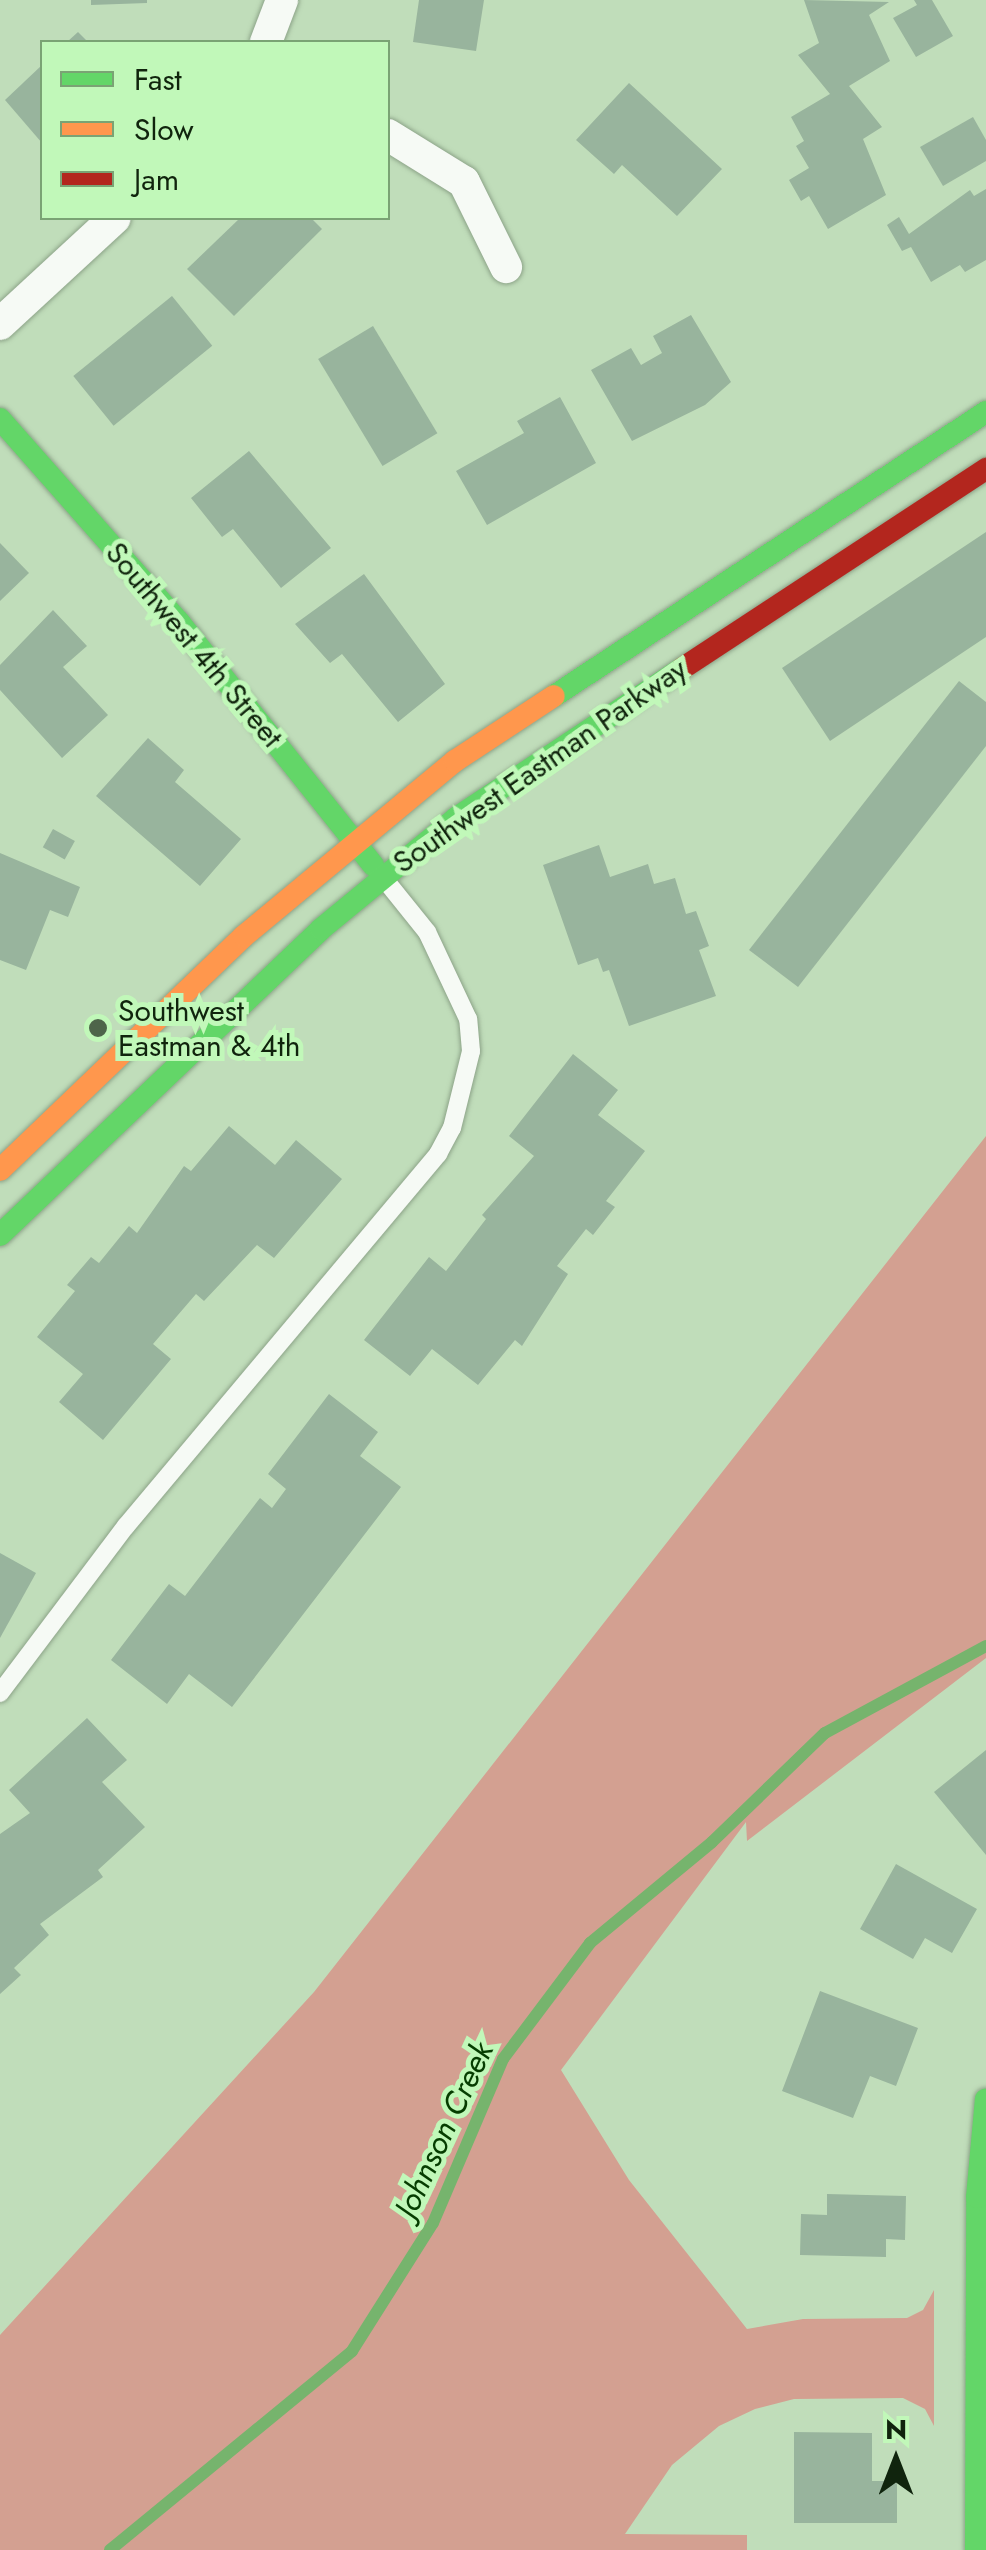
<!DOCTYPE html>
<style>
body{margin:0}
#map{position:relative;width:986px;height:2550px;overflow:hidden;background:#c0ddba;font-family:Jost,sans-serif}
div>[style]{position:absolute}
.forest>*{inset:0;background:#d3a091}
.stream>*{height:12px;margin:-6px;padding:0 6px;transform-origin:6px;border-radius:6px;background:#76b46d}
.building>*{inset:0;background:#98b49d;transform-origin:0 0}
.roads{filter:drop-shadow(0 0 2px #8ca388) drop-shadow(0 0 2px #8ca388)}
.lane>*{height:18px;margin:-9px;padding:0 9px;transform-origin:9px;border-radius:9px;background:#f6faf5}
.street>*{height:32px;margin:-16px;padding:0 16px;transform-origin:16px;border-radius:16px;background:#f6faf5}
.fast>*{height:22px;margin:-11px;padding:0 11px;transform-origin:11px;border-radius:11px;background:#63d668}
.slow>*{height:22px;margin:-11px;padding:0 11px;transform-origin:11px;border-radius:11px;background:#ff974d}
.jam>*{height:22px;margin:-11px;padding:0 11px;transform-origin:11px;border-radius:11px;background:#b3261e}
.dots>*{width:28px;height:28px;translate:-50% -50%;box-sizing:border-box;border:5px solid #c1f8b9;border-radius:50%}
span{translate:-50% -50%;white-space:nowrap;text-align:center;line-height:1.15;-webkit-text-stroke:10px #c1f8b9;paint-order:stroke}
.street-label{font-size:30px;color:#10240d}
.poi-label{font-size:30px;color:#10240d}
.left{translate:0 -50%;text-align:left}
.water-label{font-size:32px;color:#053d00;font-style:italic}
.legend{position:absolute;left:40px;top:40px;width:350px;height:180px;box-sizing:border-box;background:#c1f8b9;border:2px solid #7aa374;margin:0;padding:12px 18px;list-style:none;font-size:30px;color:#10240d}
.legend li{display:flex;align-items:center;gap:20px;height:50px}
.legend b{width:50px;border:2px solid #7aa374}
.north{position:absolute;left:846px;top:2410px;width:100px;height:100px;-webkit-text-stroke:8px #c1f8b9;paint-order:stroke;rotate:0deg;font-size:28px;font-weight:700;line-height:40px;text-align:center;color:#10240d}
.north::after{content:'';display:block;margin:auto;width:35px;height:45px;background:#10240d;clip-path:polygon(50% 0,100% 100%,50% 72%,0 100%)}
</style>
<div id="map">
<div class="forest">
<div style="clip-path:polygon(986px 1136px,986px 1658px,747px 1841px,746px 1822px,561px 2070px,629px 2180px,747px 2329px,803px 2319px,907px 2318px,923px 2310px,934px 2290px,934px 2426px,925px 2409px,903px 2398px,794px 2399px,755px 2409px,719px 2426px,672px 2465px,625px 2534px,747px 2535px,747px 2550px,0 2550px,0 2335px,314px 1992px)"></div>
</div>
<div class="stream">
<div style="left:110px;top:2550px;width:313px;rotate:-39.4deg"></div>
<div style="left:352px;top:2351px;width:151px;rotate:-57.7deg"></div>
<div style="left:433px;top:2223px;width:178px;rotate:-66.9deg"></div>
<div style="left:503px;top:2059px;width:145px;rotate:-53.1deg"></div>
<div style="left:590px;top:1943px;width:158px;rotate:-39.6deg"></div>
<div style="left:712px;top:1842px;width:157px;rotate:-44deg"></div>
<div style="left:825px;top:1733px;width:183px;rotate:-28.4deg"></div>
</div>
<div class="building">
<div style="clip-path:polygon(91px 0,147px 0,147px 3px,91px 5px)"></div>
<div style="clip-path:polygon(419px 0,484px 0,476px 51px,413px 42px)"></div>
<div style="clip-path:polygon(804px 0,889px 2px,869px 15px,890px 61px,849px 86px,882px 127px,863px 139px,886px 195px,828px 229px,809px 196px,801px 201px,789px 180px,809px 168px,796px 146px,804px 141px,791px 117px,830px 94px,798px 55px,819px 43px)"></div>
<div style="clip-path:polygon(914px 0,932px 0,953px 36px,916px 57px,893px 18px,917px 5px)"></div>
<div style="clip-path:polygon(78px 32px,88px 42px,67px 42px)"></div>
<div style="clip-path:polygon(42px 65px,42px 143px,5px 100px)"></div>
<div style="clip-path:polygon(629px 83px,722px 169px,677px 216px,622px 165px,614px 174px,576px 140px)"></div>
<div style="clip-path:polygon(973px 117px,986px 140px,986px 161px,943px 186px,920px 147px)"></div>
<div style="clip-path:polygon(986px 189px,986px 260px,965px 272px,960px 265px,931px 282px,911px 247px,902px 251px,887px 225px,899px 217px,909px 234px,970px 190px,974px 196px)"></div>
<div style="clip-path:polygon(240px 218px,311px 218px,322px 229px,234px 316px,187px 269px)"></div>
<div style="left:172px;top:296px;width:64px;height:127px;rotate:51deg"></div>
<div style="clip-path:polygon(691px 315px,731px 382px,705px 405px,632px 441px,591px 370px,631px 348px,641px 365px,662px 353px,653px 336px)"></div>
<div style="left:373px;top:326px;width:125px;height:64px;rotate:59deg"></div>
<div style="clip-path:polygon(560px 397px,596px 463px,487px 525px,456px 471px,524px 433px,517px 421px)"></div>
<div style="clip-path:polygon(249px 451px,331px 548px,281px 588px,233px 529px,222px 537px,191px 498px)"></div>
<div style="clip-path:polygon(986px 532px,986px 637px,830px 741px,782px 668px)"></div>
<div style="clip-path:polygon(0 543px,29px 573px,0 601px)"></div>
<div style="clip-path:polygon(364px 574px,445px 684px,398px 722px,342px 654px,330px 663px,295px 624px)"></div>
<div style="clip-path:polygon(53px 610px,87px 646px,63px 667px,108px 715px,62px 758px,0 690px,0 665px)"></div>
<div style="clip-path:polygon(959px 681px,986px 702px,986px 746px,798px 987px,749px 950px)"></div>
<div style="clip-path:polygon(148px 738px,184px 770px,175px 782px,241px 839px,200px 886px,96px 796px)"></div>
<div style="left:53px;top:829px;width:25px;height:21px;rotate:29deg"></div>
<div style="clip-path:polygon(599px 845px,610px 877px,648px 864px,654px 884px,675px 878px,686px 914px,696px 911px,709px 946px,699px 950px,716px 996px,629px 1026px,609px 970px,603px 972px,598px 958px,578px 965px,543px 865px)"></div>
<div style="clip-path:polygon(0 853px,80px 887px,68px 917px,50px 910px,26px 970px,0 960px)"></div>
<div style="clip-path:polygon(573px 1054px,618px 1090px,598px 1115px,645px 1151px,606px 1201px,615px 1207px,593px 1235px,586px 1229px,557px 1266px,568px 1274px,522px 1346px,515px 1340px,478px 1385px,432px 1349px,410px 1376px,364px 1340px,429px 1257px,446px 1271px,486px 1219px,482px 1215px,534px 1156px,509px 1136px)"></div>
<div style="clip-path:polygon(229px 1126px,275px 1165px,296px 1140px,342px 1179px,274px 1258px,257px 1245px,204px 1301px,196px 1294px,153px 1344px,171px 1359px,103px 1440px,59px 1402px,83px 1374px,37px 1337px,75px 1291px,67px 1285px,91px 1257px,99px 1263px,129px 1226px,137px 1233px,184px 1166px,191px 1171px)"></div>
<div style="clip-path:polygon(329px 1394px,378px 1432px,360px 1456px,401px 1487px,232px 1707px,189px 1674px,167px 1704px,111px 1660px,169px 1584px,185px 1596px,260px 1498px,272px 1508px,286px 1489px,268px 1474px)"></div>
<div style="clip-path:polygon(0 1553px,36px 1573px,0 1638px)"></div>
<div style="clip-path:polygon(87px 1718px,127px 1760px,102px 1782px,145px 1827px,98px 1870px,103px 1877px,40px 1924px,49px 1935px,14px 1968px,21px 1975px,0 1994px,0 1834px,30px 1813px,9px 1790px)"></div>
<div style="clip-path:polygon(986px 1750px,986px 1855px,934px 1792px)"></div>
<div style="clip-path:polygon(896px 1864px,977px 1909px,952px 1953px,925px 1938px,913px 1959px,860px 1929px)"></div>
<div style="clip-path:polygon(820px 1991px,918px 2028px,896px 2086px,870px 2076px,853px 2118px,782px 2091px)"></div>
<div style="clip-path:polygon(827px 2194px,906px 2196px,905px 2240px,886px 2239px,886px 2257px,800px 2255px,801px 2214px,827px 2215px)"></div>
<div style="clip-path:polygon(794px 2432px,872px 2433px,872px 2481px,897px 2481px,897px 2523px,794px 2523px)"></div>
</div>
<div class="roads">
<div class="lane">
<div style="left:0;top:1693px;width:209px;rotate:-53deg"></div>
<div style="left:126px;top:1526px;width:486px;rotate:-50deg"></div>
<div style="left:438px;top:1154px;width:30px;rotate:-62deg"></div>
<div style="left:452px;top:1128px;width:79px;rotate:-76.1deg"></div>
<div style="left:471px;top:1051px;width:32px;rotate:-95deg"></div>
<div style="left:468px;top:1019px;width:96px;rotate:-115.2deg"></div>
<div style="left:427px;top:932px;width:65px;rotate:-128.8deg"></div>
</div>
<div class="street">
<div style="left:266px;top:42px;width:45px;rotate:-69.1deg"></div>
<div style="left:388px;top:135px;width:89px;rotate:31.7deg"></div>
<div style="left:464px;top:182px;width:95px;rotate:63.7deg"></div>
<div style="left:0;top:324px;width:156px;rotate:-42.7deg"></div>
</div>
<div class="fast">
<div style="left:0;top:419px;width:271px;rotate:48.6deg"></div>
<div style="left:179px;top:622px;width:311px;rotate:51.4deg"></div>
<div style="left:554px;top:696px;width:517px;rotate:-33.32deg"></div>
<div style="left:0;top:1235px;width:443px;rotate:-43.6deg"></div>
<div style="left:321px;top:929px;width:175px;rotate:-39.4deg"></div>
<div style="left:456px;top:818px;width:272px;rotate:-33.5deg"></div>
<div style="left:976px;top:2550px;width:353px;rotate:-89.8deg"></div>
<div style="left:977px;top:2197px;width:98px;rotate:-84.8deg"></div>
</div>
<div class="slow">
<div style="left:0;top:1170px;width:338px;rotate:-43.8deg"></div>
<div style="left:244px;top:936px;width:274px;rotate:-39.7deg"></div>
<div style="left:455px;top:761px;width:118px;rotate:-33.3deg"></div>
</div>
<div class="jam">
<div style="left:683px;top:668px;width:363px;rotate:-33.3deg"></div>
</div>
</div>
<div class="dots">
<div style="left:98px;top:1028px;background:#4e654a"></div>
</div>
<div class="street-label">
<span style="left:194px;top:645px;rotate:50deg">Southwest 4th Street</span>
<span style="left:540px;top:766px;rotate:-35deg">Southwest Eastman Parkway</span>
</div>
<div class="poi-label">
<span class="left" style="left:118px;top:1028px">Southwest<br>Eastman &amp; 4th</span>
</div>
<div class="water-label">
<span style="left:444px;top:2130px;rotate:-65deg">Johnson Creek</span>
</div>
<ul class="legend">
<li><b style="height:12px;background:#63d668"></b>Fast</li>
<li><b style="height:12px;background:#ff974d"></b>Slow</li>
<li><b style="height:12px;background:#b3261e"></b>Jam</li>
</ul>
<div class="north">N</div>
</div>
